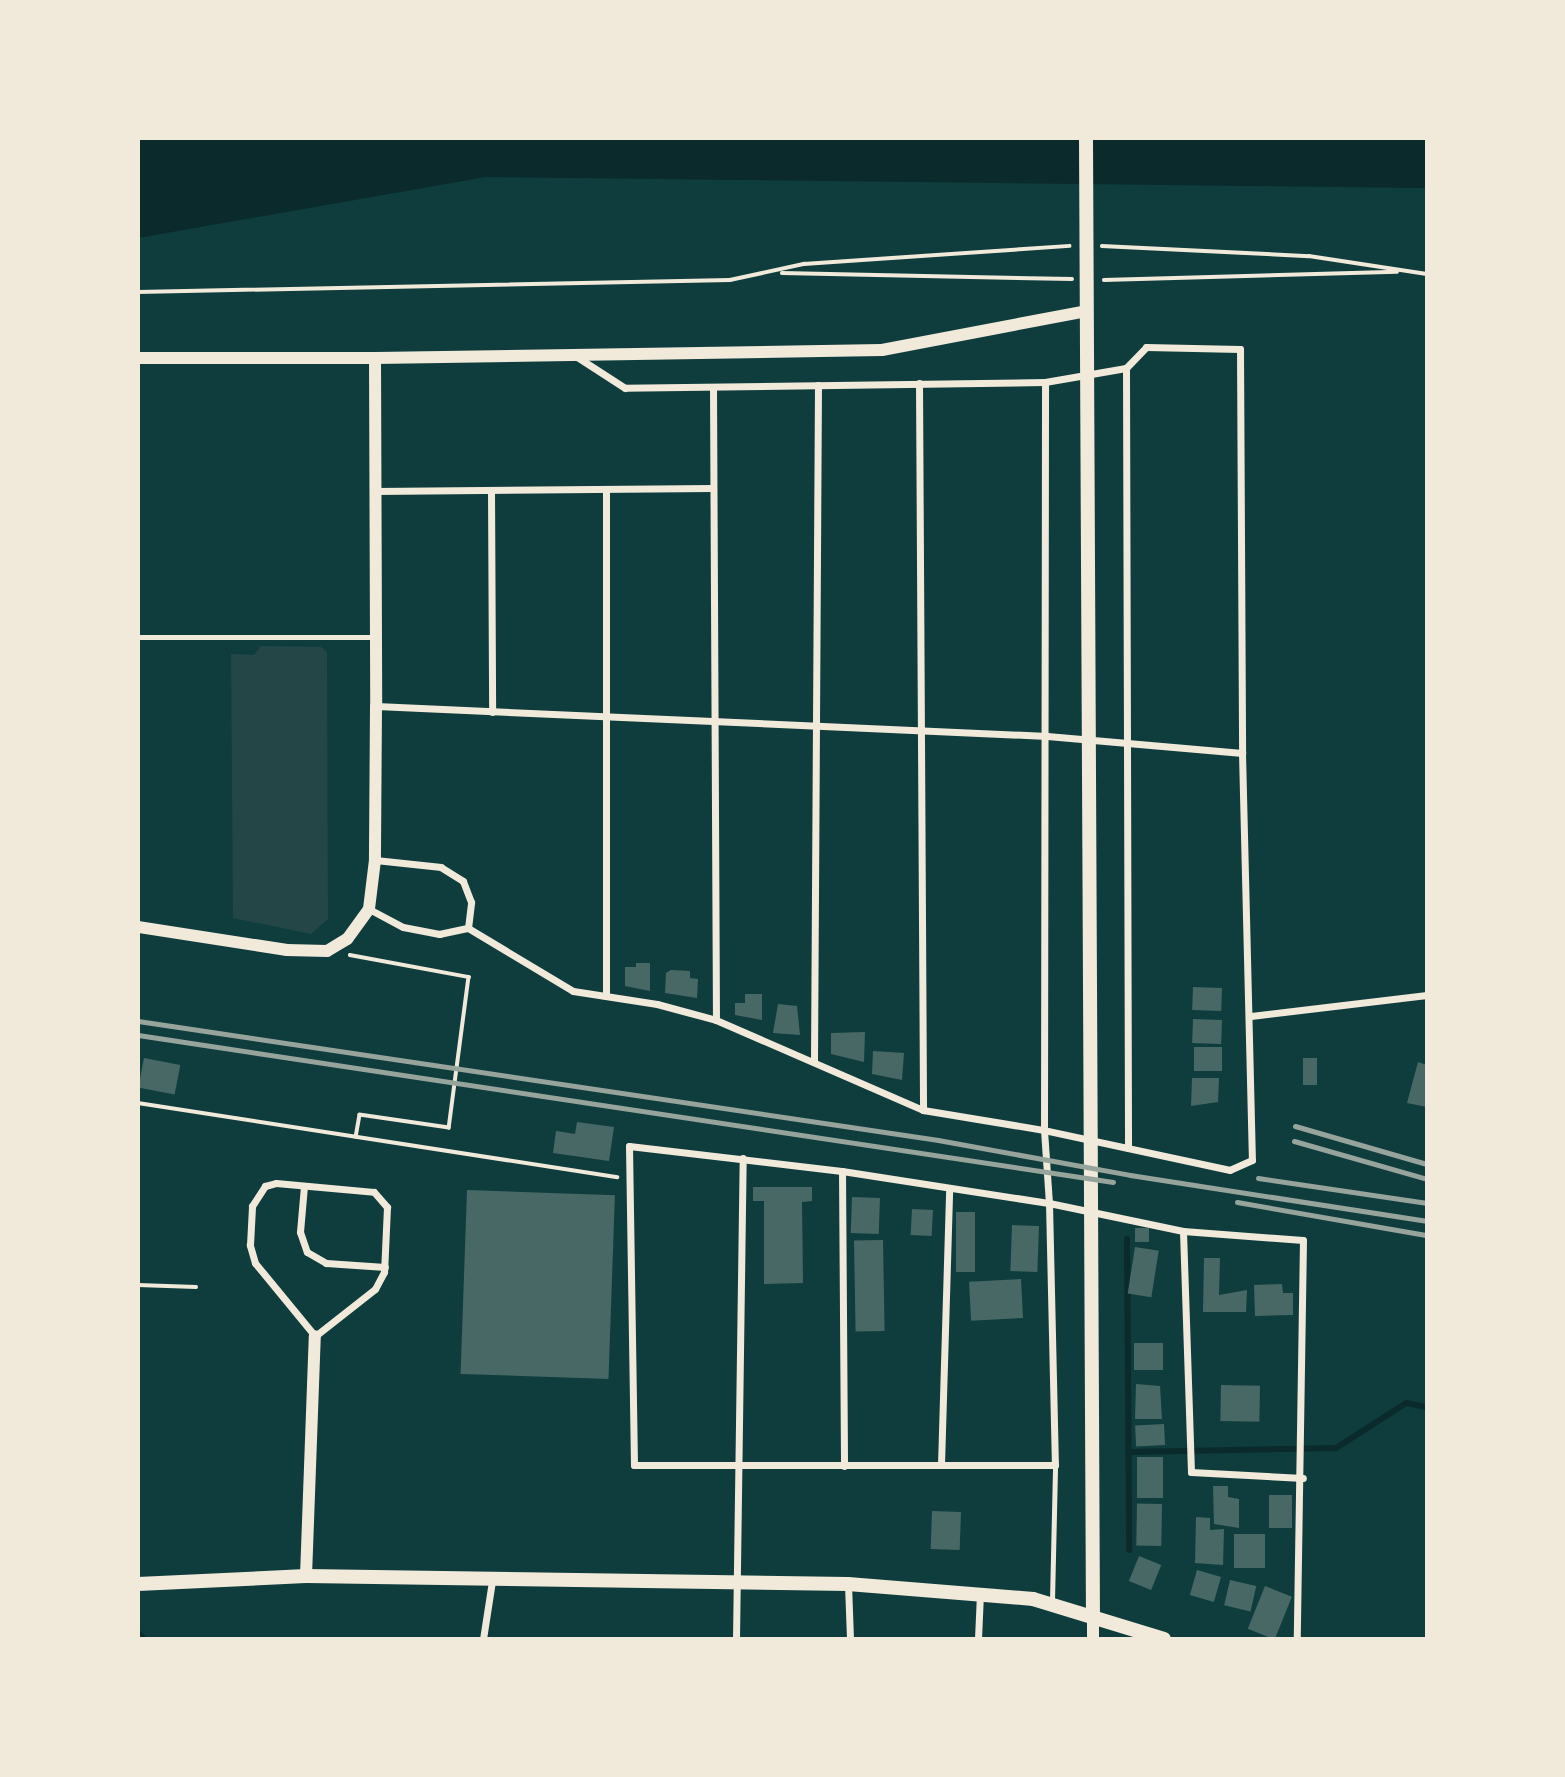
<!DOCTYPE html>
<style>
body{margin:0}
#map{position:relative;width:1565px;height:1777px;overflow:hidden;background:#0f3d3e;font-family:"Fira Sans",sans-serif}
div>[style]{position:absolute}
.green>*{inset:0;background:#244646}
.water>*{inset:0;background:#0a2a2b}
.stream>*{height:6px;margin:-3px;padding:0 3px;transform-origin:3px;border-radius:3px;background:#0a2a2b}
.building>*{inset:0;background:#486865;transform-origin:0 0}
.path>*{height:3.5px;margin:-1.75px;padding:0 1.75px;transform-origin:1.75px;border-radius:1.75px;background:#f1e9da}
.service>*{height:5px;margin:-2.5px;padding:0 2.5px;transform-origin:2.5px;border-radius:2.5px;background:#f1e9da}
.minor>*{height:7px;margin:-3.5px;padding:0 3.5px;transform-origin:3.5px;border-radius:3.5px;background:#f1e9da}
.tertiary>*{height:12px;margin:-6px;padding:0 6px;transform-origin:6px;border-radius:6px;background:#f1e9da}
.secondary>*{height:14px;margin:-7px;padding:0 7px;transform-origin:7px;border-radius:7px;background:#f1e9da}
.rail>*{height:5px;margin:-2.5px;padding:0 2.5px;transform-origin:2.5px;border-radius:2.5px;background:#97a49c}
span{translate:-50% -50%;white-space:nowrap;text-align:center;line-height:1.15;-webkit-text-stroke:6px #f1e9da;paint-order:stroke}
.frame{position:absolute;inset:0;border:140px solid #f1e9da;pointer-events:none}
</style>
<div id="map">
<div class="green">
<div style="clip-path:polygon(261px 646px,321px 647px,327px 652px,328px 919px,311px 934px,233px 918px,231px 654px,254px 655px)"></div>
</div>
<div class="water">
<div style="clip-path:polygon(138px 138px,1427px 138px,1427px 188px,486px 177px,138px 238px)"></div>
</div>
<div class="stream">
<div style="left:1127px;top:1239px;width:311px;rotate:89.6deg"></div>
<div style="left:1129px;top:1452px;width:207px;rotate:-1.1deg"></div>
<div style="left:1336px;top:1448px;width:83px;rotate:-32.7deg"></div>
<div style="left:1406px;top:1403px;width:21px;rotate:11deg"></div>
<div style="left:138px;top:1633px;width:8px;rotate:45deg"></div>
</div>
<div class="building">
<div style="clip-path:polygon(636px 963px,650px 963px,650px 991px,625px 986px,625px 967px,636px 967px)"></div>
<div style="clip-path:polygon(671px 970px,690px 971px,690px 978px,698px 979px,697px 998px,665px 993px,666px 973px)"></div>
<div style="left:1193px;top:987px;width:29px;height:23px;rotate:2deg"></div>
<div style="clip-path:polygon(745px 994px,762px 994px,762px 1020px,735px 1015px,735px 1003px,745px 1003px)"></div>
<div style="clip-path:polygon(778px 1004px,797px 1006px,800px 1035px,773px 1033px)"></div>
<div style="left:1193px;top:1019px;width:29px;height:24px;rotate:2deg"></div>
<div style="clip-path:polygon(865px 1032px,864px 1062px,831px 1054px,831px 1033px)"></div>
<div style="left:1194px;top:1047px;width:28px;height:24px"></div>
<div style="clip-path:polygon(873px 1051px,904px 1053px,902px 1080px,872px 1074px)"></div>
<div style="left:144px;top:1058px;width:37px;height:30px;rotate:11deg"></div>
<div style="left:1303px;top:1058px;width:14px;height:27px"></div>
<div style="clip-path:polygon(1418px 1062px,1427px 1065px,1427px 1107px,1407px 1103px)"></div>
<div style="clip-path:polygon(1192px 1078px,1219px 1078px,1218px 1102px,1191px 1106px)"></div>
<div style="clip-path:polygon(577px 1122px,614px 1127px,609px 1161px,553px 1153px,556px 1131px,575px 1134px)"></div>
<div style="clip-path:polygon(753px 1187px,812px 1187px,812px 1201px,802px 1202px,803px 1283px,764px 1284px,764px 1201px,753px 1201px)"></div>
<div style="left:467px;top:1190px;width:148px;height:184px;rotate:2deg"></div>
<div style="left:852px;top:1197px;width:28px;height:36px;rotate:2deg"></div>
<div style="left:912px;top:1209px;width:21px;height:26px;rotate:3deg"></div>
<div style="left:956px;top:1212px;width:19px;height:60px"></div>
<div style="left:1012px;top:1225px;width:27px;height:46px;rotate:2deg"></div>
<div style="left:1135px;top:1228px;width:14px;height:14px"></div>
<div style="left:883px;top:1240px;width:91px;height:29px;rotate:89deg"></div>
<div style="left:1135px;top:1247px;width:24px;height:47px;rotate:9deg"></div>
<div style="clip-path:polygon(1204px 1258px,1220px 1258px,1219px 1295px,1247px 1290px,1246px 1312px,1203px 1312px)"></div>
<div style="left:1021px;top:1279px;width:39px;height:52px;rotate:87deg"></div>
<div style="clip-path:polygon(1282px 1284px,1283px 1293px,1293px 1293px,1293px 1315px,1255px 1316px,1254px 1285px)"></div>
<div style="left:1134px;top:1343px;width:29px;height:27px"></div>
<div style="clip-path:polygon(1136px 1384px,1160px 1386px,1162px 1419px,1135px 1419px)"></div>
<div style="left:1221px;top:1385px;width:39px;height:36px;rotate:1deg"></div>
<div style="left:1164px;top:1424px;width:21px;height:29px;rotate:87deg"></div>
<div style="left:1137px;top:1457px;width:26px;height:41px"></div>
<div style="clip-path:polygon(1213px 1486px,1228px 1486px,1228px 1497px,1239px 1499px,1239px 1528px,1214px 1524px)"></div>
<div style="left:1269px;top:1495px;width:23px;height:33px"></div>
<div style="left:1162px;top:1504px;width:42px;height:25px;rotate:91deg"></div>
<div style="left:932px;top:1511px;width:29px;height:38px;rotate:2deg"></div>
<div style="clip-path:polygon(1196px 1517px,1210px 1518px,1210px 1530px,1224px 1529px,1223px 1565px,1195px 1563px)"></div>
<div style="left:1265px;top:1534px;width:34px;height:31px;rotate:90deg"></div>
<div style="left:1139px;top:1556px;width:24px;height:27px;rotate:22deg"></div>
<div style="left:1197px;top:1570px;width:25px;height:26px;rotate:16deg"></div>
<div style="left:1230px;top:1580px;width:27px;height:26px;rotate:13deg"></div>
<div style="left:1265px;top:1586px;width:29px;height:46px;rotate:22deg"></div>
</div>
<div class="path">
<div style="left:1102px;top:246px;width:207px;rotate:2.8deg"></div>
<div style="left:1309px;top:256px;width:119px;rotate:8.7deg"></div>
<div style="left:782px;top:273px;width:290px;rotate:1.2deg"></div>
<div style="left:1104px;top:280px;width:293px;rotate:-1.6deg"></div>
<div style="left:138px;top:292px;width:592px;rotate:-1.16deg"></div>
<div style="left:730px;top:280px;width:76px;rotate:-12.2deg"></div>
<div style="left:804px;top:264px;width:266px;rotate:-3.9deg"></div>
<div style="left:350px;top:955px;width:121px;rotate:10.5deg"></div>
<div style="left:469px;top:977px;width:152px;rotate:97.5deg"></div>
<div style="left:449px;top:1128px;width:90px;rotate:-171.7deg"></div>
<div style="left:360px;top:1115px;width:22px;rotate:100deg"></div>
<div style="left:138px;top:1103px;width:485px;rotate:8.8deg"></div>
<div style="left:138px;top:1285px;width:58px;rotate:2deg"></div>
</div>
<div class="service">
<div style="left:138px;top:637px;width:237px"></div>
<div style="left:1052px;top:1601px;width:136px;rotate:-88.7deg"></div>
</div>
<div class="minor">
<div style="left:1126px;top:368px;width:780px;rotate:89.85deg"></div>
<div style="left:1045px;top:382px;width:82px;rotate:-9.8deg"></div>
<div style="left:1126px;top:368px;width:29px;rotate:-46deg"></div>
<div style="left:1146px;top:347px;width:94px;rotate:1.2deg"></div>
<div style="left:1240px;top:349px;width:404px;rotate:89.7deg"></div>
<div style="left:1242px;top:753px;width:407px;rotate:88.6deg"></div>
<div style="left:1252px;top:1160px;width:24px;rotate:156deg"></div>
<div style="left:1230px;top:1170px;width:190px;rotate:-167.9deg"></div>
<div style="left:1044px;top:1130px;width:73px;rotate:86.1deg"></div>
<div style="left:1049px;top:1203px;width:262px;rotate:88.7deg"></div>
<div style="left:1055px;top:1465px;width:421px;rotate:180deg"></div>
<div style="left:634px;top:1465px;width:319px;rotate:-90.9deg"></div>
<div style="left:629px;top:1146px;width:214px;rotate:6.7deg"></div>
<div style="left:842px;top:1171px;width:209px;rotate:8.8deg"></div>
<div style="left:1049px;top:1203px;width:137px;rotate:11.8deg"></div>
<div style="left:1183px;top:1231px;width:120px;rotate:4.3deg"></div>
<div style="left:1303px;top:1240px;width:399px;rotate:90.9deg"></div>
<div style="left:919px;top:383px;width:727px;rotate:89.68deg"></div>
<div style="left:713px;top:387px;width:633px;rotate:89.73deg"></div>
<div style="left:606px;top:489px;width:507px;rotate:90deg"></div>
<div style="left:491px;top:490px;width:222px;rotate:89.7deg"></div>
<div style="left:375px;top:491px;width:337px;rotate:-0.5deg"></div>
<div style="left:376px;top:706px;width:672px;rotate:2.56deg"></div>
<div style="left:1047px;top:736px;width:196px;rotate:5deg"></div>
<div style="left:369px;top:909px;width:38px;rotate:28deg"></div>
<div style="left:403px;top:927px;width:37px;rotate:11deg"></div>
<div style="left:439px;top:934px;width:30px;rotate:-12deg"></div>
<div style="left:468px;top:928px;width:26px;rotate:-83deg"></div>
<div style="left:471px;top:902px;width:22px;rotate:-111deg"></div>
<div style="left:463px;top:881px;width:26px;rotate:-148deg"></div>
<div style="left:441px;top:867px;width:66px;rotate:-173.9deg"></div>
<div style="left:468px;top:928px;width:122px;rotate:31deg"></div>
<div style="left:573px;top:991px;width:85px;rotate:8.8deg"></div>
<div style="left:657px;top:1004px;width:61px;rotate:15.2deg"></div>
<div style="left:716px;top:1020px;width:226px;rotate:23.5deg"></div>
<div style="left:923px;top:1110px;width:123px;rotate:9.4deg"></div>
<div style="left:1044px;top:1130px;width:748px;rotate:-89.92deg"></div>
<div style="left:1045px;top:382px;width:420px;rotate:179.2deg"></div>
<div style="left:625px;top:388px;width:57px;rotate:-147.1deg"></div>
<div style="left:1251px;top:1016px;width:177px;rotate:-6.8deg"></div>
<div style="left:814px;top:1061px;width:676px;rotate:-89.66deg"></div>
<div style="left:842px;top:1171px;width:295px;rotate:89.6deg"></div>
<div style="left:276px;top:1183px;width:98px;rotate:5.2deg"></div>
<div style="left:374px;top:1192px;width:20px;rotate:49deg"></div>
<div style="left:387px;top:1207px;width:65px;rotate:92.6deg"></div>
<div style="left:384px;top:1272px;width:19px;rotate:118deg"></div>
<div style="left:375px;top:1289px;width:76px;rotate:141.9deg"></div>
<div style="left:315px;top:1336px;width:94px;rotate:-129.4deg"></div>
<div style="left:255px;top:1263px;width:19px;rotate:-106deg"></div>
<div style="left:250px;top:1245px;width:39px;rotate:-87deg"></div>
<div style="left:252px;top:1206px;width:24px;rotate:-57deg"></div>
<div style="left:265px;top:1186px;width:11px;rotate:-15deg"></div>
<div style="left:304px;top:1186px;width:46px;rotate:95deg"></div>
<div style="left:300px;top:1232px;width:21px;rotate:71deg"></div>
<div style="left:307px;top:1252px;width:22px;rotate:30deg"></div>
<div style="left:326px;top:1263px;width:59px;rotate:3.9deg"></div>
<div style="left:1183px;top:1231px;width:241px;rotate:88.1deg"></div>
<div style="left:1191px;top:1472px;width:112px;rotate:3.1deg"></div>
<div style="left:941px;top:1465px;width:275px;rotate:-88.3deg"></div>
<div style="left:848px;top:1584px;width:55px;rotate:87.9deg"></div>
<div style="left:483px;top:1639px;width:59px;rotate:-81.2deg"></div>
<div style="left:736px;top:1639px;width:481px;rotate:-89.2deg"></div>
<div style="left:978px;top:1639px;width:45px;rotate:-87.5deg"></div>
</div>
<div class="tertiary">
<div style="left:138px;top:358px;width:237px"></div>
<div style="left:375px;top:358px;width:348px;rotate:89.8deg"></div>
<div style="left:376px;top:706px;width:154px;rotate:90.4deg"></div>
<div style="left:375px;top:860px;width:49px;rotate:97deg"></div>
<div style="left:369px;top:909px;width:37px;rotate:126deg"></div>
<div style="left:347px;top:939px;width:23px;rotate:149deg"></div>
<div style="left:327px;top:951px;width:40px;rotate:-178.6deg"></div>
<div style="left:287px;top:950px;width:151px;rotate:-171.2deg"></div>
<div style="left:375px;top:358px;width:507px;rotate:-0.9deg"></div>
<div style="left:882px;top:350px;width:208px;rotate:-10.8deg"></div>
<div style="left:306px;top:1576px;width:240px;rotate:-87.9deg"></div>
<div style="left:1093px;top:1617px;width:22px;rotate:90deg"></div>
</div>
<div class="secondary">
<div style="left:1086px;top:138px;width:1479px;rotate:89.73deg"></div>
<div style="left:138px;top:1584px;width:168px;rotate:-2.7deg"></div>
<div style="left:306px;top:1576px;width:542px;rotate:0.85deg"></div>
<div style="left:848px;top:1584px;width:186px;rotate:4.6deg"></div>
<div style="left:1033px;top:1599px;width:137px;rotate:17deg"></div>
</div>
<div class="rail">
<div style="left:138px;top:1021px;width:809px;rotate:8.46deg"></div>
<div style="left:938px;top:1140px;width:195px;rotate:10.3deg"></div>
<div style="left:1130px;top:1175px;width:301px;rotate:8.8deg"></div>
<div style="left:138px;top:1035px;width:986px;rotate:8.57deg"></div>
<div style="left:1295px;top:1126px;width:137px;rotate:16.1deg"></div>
<div style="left:1294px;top:1141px;width:138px;rotate:15.9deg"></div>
<div style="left:1258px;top:1178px;width:171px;rotate:8.4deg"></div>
<div style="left:1237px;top:1202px;width:193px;rotate:9.9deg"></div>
</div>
<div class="frame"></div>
</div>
